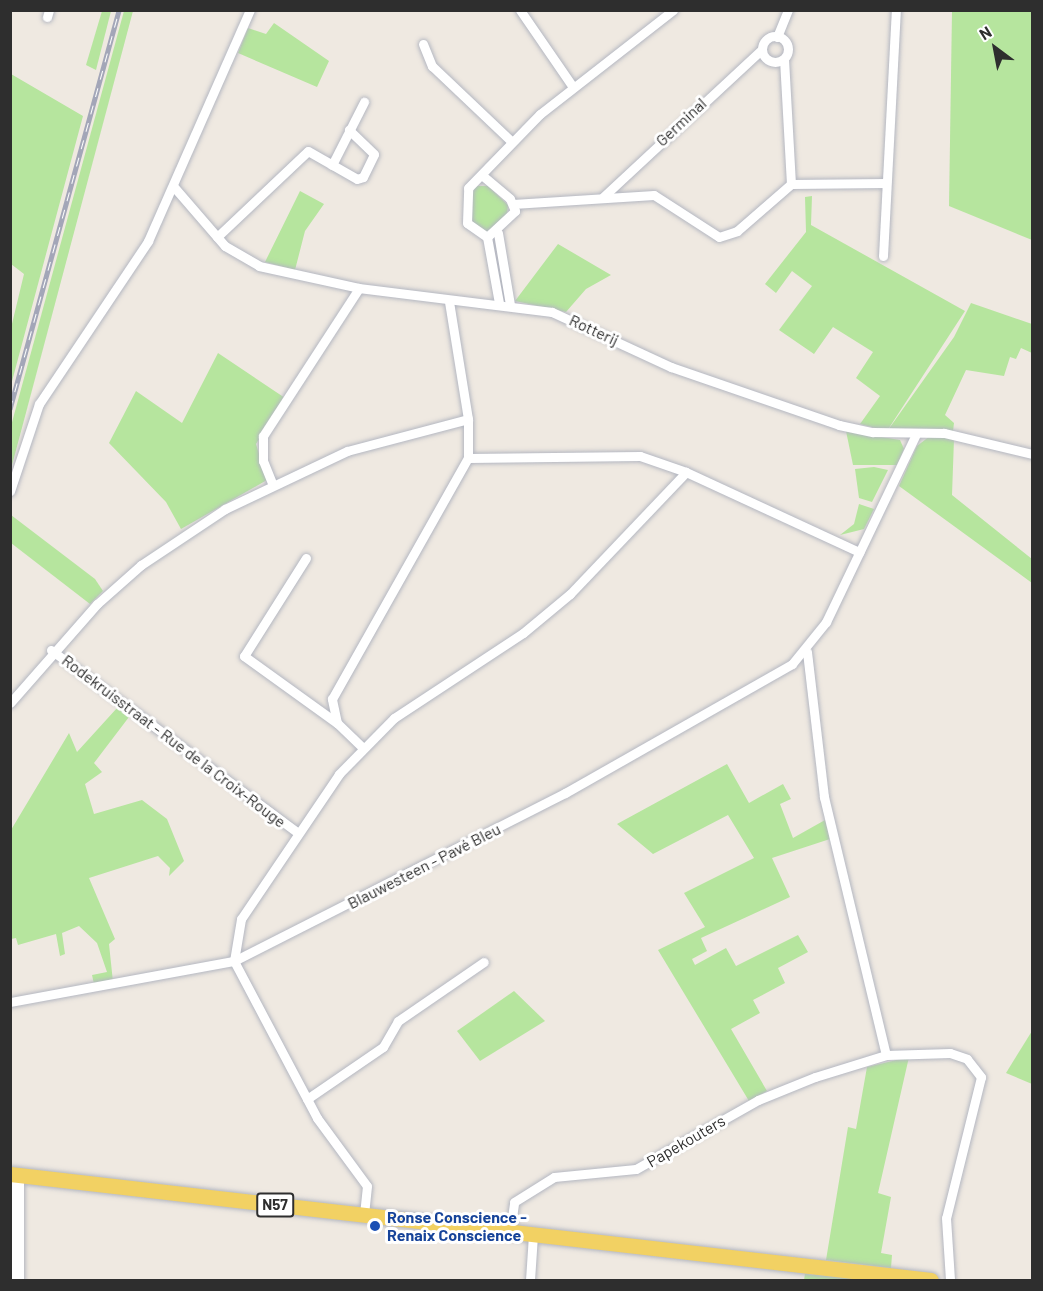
<!DOCTYPE html>
<meta charset="utf-8">
<style>
body{margin:0}
#map{position:relative;width:1043px;height:1291px;overflow:hidden;background:#efe9e1;font-family:Barlow,sans-serif}
div>[style]{position:absolute}
.green>*{inset:0;background:#b6e59e}
.roads{filter:drop-shadow(0 0 2px #b4b7c1) drop-shadow(0 0 2px #b4b7c1)}
.street>*{height:9px;margin:-4.5px;padding:0 4.5px;transform-origin:4.5px;border-radius:4.5px;background:#fff}
.street>.ring{margin:-4.5px;padding:0;box-sizing:content-box;background:none;border:9px solid #fff;border-radius:50%}
.secondary>*{height:14px;margin:-7px;padding:0 7px;transform-origin:7px;border-radius:7px;background:#fff}
.primary>*{height:15px;margin:-7.5px;padding:0 7.5px;transform-origin:7.5px;border-radius:7.5px;background:#f2d163}
.rail>*{height:5px;margin-top:-2.5px;transform-origin:0;background:repeating-linear-gradient(90deg,#fff 0 9px,#a3a6b8 0 18px);box-sizing:border-box;border-block:2px solid #a3a6b8}
.dots>*{width:16px;height:16px;translate:-50% -50%;box-sizing:border-box;border:3px solid #fff;border-radius:50%}
span{translate:-50% -50%;white-space:nowrap;text-align:center;line-height:1.15;-webkit-text-stroke:6px #fff;paint-order:stroke}
.shield-label span{padding:2px 4px;background:#fff;border:2px solid;border-radius:4px;-webkit-text-stroke-width:0}
.shield-label{font-size:15px;color:#2e2e2e;font-weight:700}
.street-label{font-size:16px;color:#2e2e2e}
.transit-label{font-size:16px;color:#164399;font-weight:700}
.left{translate:0 -50%;text-align:left}
.frame{position:absolute;inset:0;border:12px solid #2e2e2e;pointer-events:none}
.north{position:absolute;left:965px;top:18px;width:60px;height:60px;-webkit-text-stroke:4px #fff;paint-order:stroke;rotate:328deg;font-size:16px;font-weight:700;line-height:24px;text-align:center;color:#2e2e2e}
.north::after{content:'';display:block;margin:auto;width:21px;height:27px;background:#2e2e2e;clip-path:polygon(50% 0,100% 100%,50% 72%,0 100%)}
</style>
<div id="map">
<div class="green">
<div style="clip-path:polygon(102px 11px,111px 11px,96px 70px,86px 65px)"></div>
<div style="clip-path:polygon(124px 11px,133px 11px,11px 469px,11px 426px)"></div>
<div style="clip-path:polygon(952px 11px,1032px 11px,1032px 240px,949px 206px)"></div>
<div style="clip-path:polygon(274px 23px,329px 61px,317px 87px,238px 53px,248px 28px,266px 34px)"></div>
<div style="clip-path:polygon(11px 74px,83px 116px,11px 385px,11px 328px,24px 274px,11px 264px)"></div>
<div style="clip-path:polygon(477px 186px,488px 186px,508px 205px,507px 214px,486px 233px,472px 226px,470px 194px)"></div>
<div style="clip-path:polygon(300px 191px,324px 204px,305px 231px,295px 270px,265px 262px)"></div>
<div style="clip-path:polygon(812px 196px,811px 225px,965px 311px,887px 431px,860px 424px,880px 396px,856px 378px,873px 352px,833px 327px,814px 354px,779px 330px,812px 286px,792px 271px,776px 293px,765px 284px,806px 232px,805px 197px)"></div>
<div style="clip-path:polygon(558px 244px,611px 275px,586px 289px,566px 312px,515px 301px)"></div>
<div style="clip-path:polygon(971px 303px,1032px 324px,1032px 353px,1021px 348px,1016px 359px,1010px 357px,1004px 376px,966px 370px,945px 415px,954px 423px,953px 431px,888px 430px,954px 337px)"></div>
<div style="clip-path:polygon(218px 353px,285px 398px,256px 444px,267px 480px,181px 529px,166px 502px,109px 443px,136px 391px,182px 423px)"></div>
<div style="clip-path:polygon(846px 431px,900px 440px,904px 449px,897px 465px,853px 465px)"></div>
<div style="clip-path:polygon(930px 436px,954px 439px,952px 495px,1032px 559px,1032px 583px,899px 486px,917px 446px)"></div>
<div style="clip-path:polygon(874px 467px,888px 470px,872px 502px,859px 498px,855px 469px)"></div>
<div style="clip-path:polygon(859px 504px,874px 509px,864px 529px,840px 535px,854px 524px)"></div>
<div style="clip-path:polygon(11px 515px,95px 579px,103px 591px,90px 604px,11px 543px)"></div>
<div style="clip-path:polygon(117px 708px,129px 717px,94px 763px,102px 772px,85px 784px,94px 814px,142px 800px,167px 819px,184px 861px,169px 876px,170px 868px,158px 856px,89px 878px,115px 939px,109px 944px,113px 982px,94px 984px,92px 975px,107px 972px,97px 943px,79px 926px,62px 933px,65px 954px,60px 956px,56px 934px,18px 945px,16px 938px,11px 939px,11px 830px,69px 733px,77px 752px)"></div>
<div style="clip-path:polygon(727px 764px,749px 803px,783px 784px,791px 799px,780px 804px,793px 838px,825px 820px,830px 839px,772px 858px,790px 897px,701px 938px,707px 951px,692px 959px,695px 965px,726px 948px,736px 966px,798px 935px,808px 952px,778px 968px,785px 983px,753px 1000px,760px 1013px,731px 1029px,767px 1091px,749px 1101px,658px 950px,705px 927px,684px 893px,754px 858px,728px 815px,653px 854px,617px 824px)"></div>
<div style="clip-path:polygon(514px 991px,545px 1021px,480px 1061px,457px 1031px)"></div>
<div style="clip-path:polygon(1032px 1031px,1032px 1084px,1006px 1073px)"></div>
<div style="clip-path:polygon(909px 1057px,878px 1193px,891px 1197px,881px 1253px,892px 1255px,891px 1268px,826px 1260px,848px 1127px,856px 1129px,867px 1067px)"></div>
<div style="clip-path:polygon(805px 1274px,857px 1279px,804px 1280px)"></div>
</div>
<div class="roads">
<div class="street">
<div style="left:520px;top:10px;width:93px;rotate:55.5deg"></div>
<div style="left:47px;top:17px;width:7px;rotate:-74deg"></div>
<div class="ring" style="left:762px;top:36px;width:17px;height:17px"></div>
<div style="left:777px;top:37px;width:29px;rotate:-68deg"></div>
<div style="left:423px;top:44px;width:24px;rotate:68deg"></div>
<div style="left:432px;top:66px;width:110px;rotate:43.5deg"></div>
<div style="left:784px;top:59px;width:125px;rotate:86.8deg"></div>
<div style="left:332px;top:165px;width:71px;rotate:-63.1deg"></div>
<div style="left:483px;top:176px;width:35px;rotate:40deg"></div>
<div style="left:510px;top:199px;width:13px;rotate:67deg"></div>
<div style="left:515px;top:211px;width:38px;rotate:137deg"></div>
<div style="left:487px;top:237px;width:24px;rotate:-145deg"></div>
<div style="left:467px;top:223px;width:35px;rotate:-88deg"></div>
<div style="left:468px;top:188px;width:103px;rotate:-45.8deg"></div>
<div style="left:540px;top:114px;width:169px;rotate:-38deg"></div>
<div style="left:174px;top:187px;width:78px;rotate:49.2deg"></div>
<div style="left:225px;top:246px;width:39px;rotate:30deg"></div>
<div style="left:259px;top:266px;width:102px;rotate:12.4deg"></div>
<div style="left:359px;top:288px;width:194px;rotate:7.1deg"></div>
<div style="left:552px;top:312px;width:131px;rotate:24.8deg"></div>
<div style="left:671px;top:367px;width:178px;rotate:19deg"></div>
<div style="left:839px;top:425px;width:35px;rotate:12deg"></div>
<div style="left:873px;top:432px;width:71px;rotate:0.8deg"></div>
<div style="left:944px;top:433px;width:90px;rotate:13.4deg"></div>
<div style="left:603px;top:197px;width:217px;rotate:-42.9deg"></div>
<div style="left:513px;top:204px;width:141px;rotate:-3.7deg"></div>
<div style="left:654px;top:195px;width:77px;rotate:32.9deg"></div>
<div style="left:719px;top:237px;width:19px;rotate:-18deg"></div>
<div style="left:737px;top:231px;width:72px;rotate:-41deg"></div>
<div style="left:791px;top:184px;width:95px;rotate:-0.6deg"></div>
<div style="left:498px;top:233px;width:73px;rotate:80.5deg"></div>
<div style="left:217px;top:237px;width:125px;rotate:-43.4deg"></div>
<div style="left:308px;top:151px;width:56px;rotate:29.7deg"></div>
<div style="left:357px;top:179px;width:6px;rotate:-18deg"></div>
<div style="left:363px;top:177px;width:25px;rotate:-64deg"></div>
<div style="left:374px;top:154px;width:35px;rotate:-136deg"></div>
<div style="left:487px;top:237px;width:67px;rotate:79.7deg"></div>
<div style="left:883px;top:256px;width:246px;rotate:-87deg"></div>
<div style="left:468px;top:458px;width:172px;rotate:-0.7deg"></div>
<div style="left:640px;top:456px;width:49px;rotate:19.2deg"></div>
<div style="left:686px;top:472px;width:191px;rotate:24.8deg"></div>
<div style="left:272px;top:483px;width:24px;rotate:-112deg"></div>
<div style="left:263px;top:461px;width:25px;rotate:-90deg"></div>
<div style="left:263px;top:436px;width:176px;rotate:-57deg"></div>
<div style="left:10px;top:491px;width:92px;rotate:-71.6deg"></div>
<div style="left:39px;top:404px;width:196px;rotate:-56.2deg"></div>
<div style="left:148px;top:241px;width:253px;rotate:-66.2deg"></div>
<div style="left:306px;top:558px;width:116px;rotate:122.3deg"></div>
<div style="left:244px;top:656px;width:115px;rotate:35.8deg"></div>
<div style="left:51px;top:650px;width:306px;rotate:36.5deg"></div>
<div style="left:807px;top:652px;width:146px;rotate:83.3deg"></div>
<div style="left:824px;top:797px;width:265px;rotate:76.5deg"></div>
<div style="left:10px;top:703px;width:132px;rotate:-48.7deg"></div>
<div style="left:97px;top:604px;width:59px;rotate:-41.6deg"></div>
<div style="left:141px;top:565px;width:101px;rotate:-33.7deg"></div>
<div style="left:225px;top:509px;width:135px;rotate:-25.4deg"></div>
<div style="left:347px;top:451px;width:125px;rotate:-14.8deg"></div>
<div style="left:363px;top:748px;width:36px;rotate:-136deg"></div>
<div style="left:337px;top:723px;width:25px;rotate:-102deg"></div>
<div style="left:332px;top:699px;width:277px;rotate:-60.6deg"></div>
<div style="left:468px;top:458px;width:39px;rotate:-90deg"></div>
<div style="left:468px;top:419px;width:119px;rotate:-99.2deg"></div>
<div style="left:234px;top:961px;width:43px;rotate:-80.5deg"></div>
<div style="left:241px;top:919px;width:175px;rotate:-55.9deg"></div>
<div style="left:339px;top:774px;width:78px;rotate:-45.5deg"></div>
<div style="left:394px;top:718px;width:154px;rotate:-33.4deg"></div>
<div style="left:523px;top:633px;width:61px;rotate:-39.7deg"></div>
<div style="left:570px;top:594px;width:168px;rotate:-46.4deg"></div>
<div style="left:234px;top:961px;width:178px;rotate:62.1deg"></div>
<div style="left:317px;top:1118px;width:84px;rotate:53.7deg"></div>
<div style="left:367px;top:1186px;width:30px;rotate:96deg"></div>
<div style="left:10px;top:1002px;width:228px;rotate:-10.4deg"></div>
<div style="left:234px;top:961px;width:371px;rotate:-26.9deg"></div>
<div style="left:565px;top:793px;width:261px;rotate:-29.6deg"></div>
<div style="left:792px;top:664px;width:54px;rotate:-51deg"></div>
<div style="left:826px;top:622px;width:208px;rotate:-64.4deg"></div>
<div style="left:307px;top:1099px;width:92px;rotate:-34.4deg"></div>
<div style="left:383px;top:1047px;width:30px;rotate:-60deg"></div>
<div style="left:398px;top:1021px;width:104px;rotate:-34.5deg"></div>
<div style="left:510px;top:1232px;width:30px;rotate:-82deg"></div>
<div style="left:514px;top:1202px;width:47px;rotate:-32deg"></div>
<div style="left:554px;top:1177px;width:82px;rotate:-5.6deg"></div>
<div style="left:636px;top:1169px;width:140px;rotate:-29.5deg"></div>
<div style="left:758px;top:1100px;width:61px;rotate:-22deg"></div>
<div style="left:815px;top:1077px;width:74px;rotate:-17.2deg"></div>
<div style="left:886px;top:1055px;width:64px;rotate:-1.8deg"></div>
<div style="left:950px;top:1053px;width:18px;rotate:19deg"></div>
<div style="left:967px;top:1059px;width:23px;rotate:52deg"></div>
<div style="left:981px;top:1077px;width:145px;rotate:103.9deg"></div>
<div style="left:946px;top:1218px;width:62px;rotate:86.3deg"></div>
<div style="left:530px;top:1280px;width:45px;rotate:-86.2deg"></div>
</div>
<div class="secondary">
<div style="left:17px;top:1280px;width:105px;rotate:-90deg"></div>
</div>
<div class="primary">
<div style="left:10px;top:1174px;width:927px;rotate:6.57deg"></div>
</div>
</div>
<div class="rail">
<div style="left:10px;top:409px;width:414px;rotate:-74.7deg"></div>
</div>
<div class="dots">
<div style="left:375px;top:1226px;background:#1a4fb4"></div>
</div>
<div class="shield-label">
<span style="left:275px;top:1205px">N57</span>
</div>
<div class="street-label">
<span style="left:681px;top:122px;rotate:-43deg">Germinal</span>
<span style="left:594px;top:330px;rotate:25deg">Rotterij</span>
<span style="left:174px;top:741px;rotate:37deg">Rodekruisstraat - Rue de la Croix-Rouge</span>
<span style="left:424px;top:866px;rotate:-27deg">Blauwesteen - Pavé Bleu</span>
<span style="left:686px;top:1141px;rotate:-30deg">Papekouters</span>
</div>
<div class="transit-label">
<span class="left" style="left:387px;top:1226px">Ronse Conscience -<br>Renaix Conscience</span>
</div>
<div class="frame"></div>
<div class="north">N</div>
</div>
